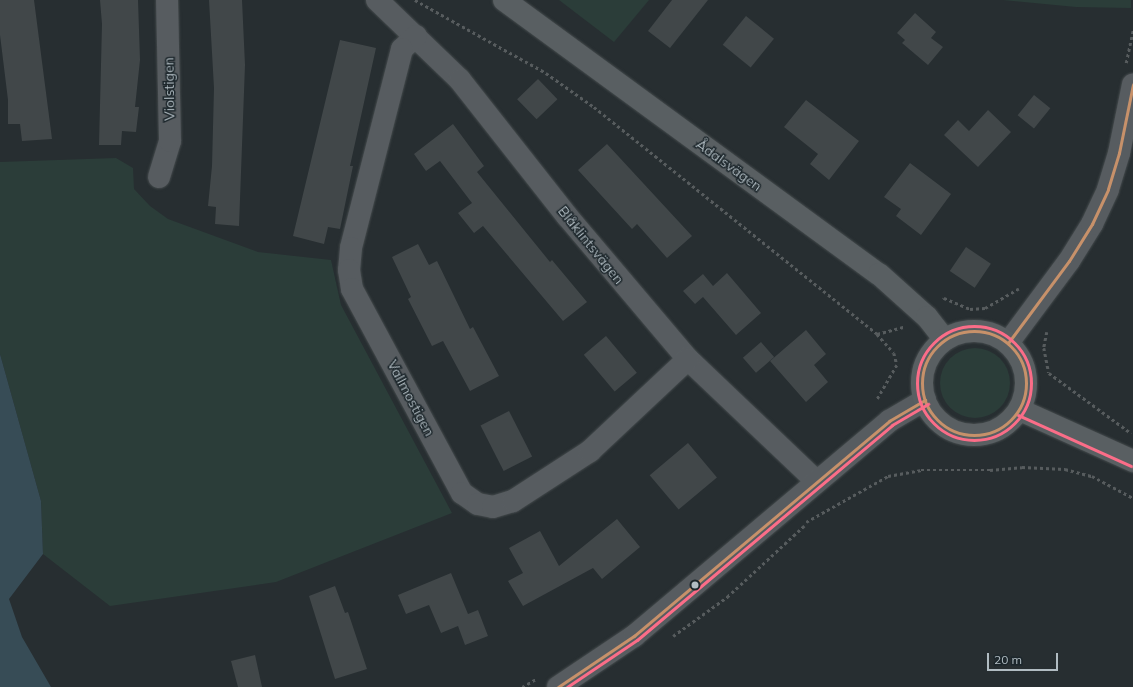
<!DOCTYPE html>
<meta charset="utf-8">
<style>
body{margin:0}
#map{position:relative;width:1133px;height:687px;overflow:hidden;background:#272e31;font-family:Mulish,sans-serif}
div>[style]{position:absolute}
.green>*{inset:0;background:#2b3d39}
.round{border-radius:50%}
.water>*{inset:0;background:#374c56}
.building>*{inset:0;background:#414749;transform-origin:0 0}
.path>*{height:2.5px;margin-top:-1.25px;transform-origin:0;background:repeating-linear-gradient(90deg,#575c5e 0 3px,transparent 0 6px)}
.roads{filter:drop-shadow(0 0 1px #444a4c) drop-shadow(0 0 1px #444a4c)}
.minor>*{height:22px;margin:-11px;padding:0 11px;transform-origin:11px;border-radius:11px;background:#575c60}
.major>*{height:22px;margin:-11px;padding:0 11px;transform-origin:11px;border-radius:11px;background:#595f62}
.major>.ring{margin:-11px;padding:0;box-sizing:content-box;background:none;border:22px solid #595f62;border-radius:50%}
.bus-1>*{height:3px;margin:-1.5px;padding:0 1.5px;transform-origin:1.5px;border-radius:1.5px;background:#c7916a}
.bus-1>.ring{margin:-1.5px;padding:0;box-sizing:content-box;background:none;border:3px solid #c7916a;border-radius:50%}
.bus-2>*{height:3px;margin:-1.5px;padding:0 1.5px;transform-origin:1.5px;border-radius:1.5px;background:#fb6d88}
.bus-2>.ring{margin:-1.5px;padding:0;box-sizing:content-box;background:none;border:3px solid #fb6d88;border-radius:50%}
.dots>*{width:11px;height:11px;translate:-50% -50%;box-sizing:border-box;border:2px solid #1c262b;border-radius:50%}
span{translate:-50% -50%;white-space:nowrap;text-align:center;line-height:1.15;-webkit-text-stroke:3px #1c262b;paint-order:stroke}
.street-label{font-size:14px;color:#b1bcc2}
.scale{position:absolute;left:987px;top:653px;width:71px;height:18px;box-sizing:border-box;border:2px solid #b1bcc2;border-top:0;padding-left:5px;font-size:12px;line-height:14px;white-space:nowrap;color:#b1bcc2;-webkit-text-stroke:3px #1c262b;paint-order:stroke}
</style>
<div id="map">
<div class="green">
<div style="clip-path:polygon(559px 0,649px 0,614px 42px)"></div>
<div style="clip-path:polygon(1003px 0,1131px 0,1131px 8px,1076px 7px)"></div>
<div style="clip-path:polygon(116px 158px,133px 168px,134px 189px,150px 206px,168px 219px,258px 252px,331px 260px,341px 305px,452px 513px,276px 582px,110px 606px,43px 554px,41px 501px,0 354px,0 162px)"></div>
<div class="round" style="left:940px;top:348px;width:70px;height:70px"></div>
</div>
<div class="water">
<div style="clip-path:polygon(0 354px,41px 501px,43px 554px,9px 599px,22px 637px,51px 687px,0 687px)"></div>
</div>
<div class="building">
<div style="clip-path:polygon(0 0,34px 0,52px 139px,22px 141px,20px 124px,8px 124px,8px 100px,0 35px)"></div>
<div style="clip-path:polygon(100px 0,138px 0,140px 60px,135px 107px,139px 107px,136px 132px,122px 131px,121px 145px,99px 145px,102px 24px)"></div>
<div style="clip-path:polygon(209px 0,242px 0,245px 65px,239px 226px,215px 224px,216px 207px,208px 206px,212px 166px,214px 88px)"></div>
<div style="clip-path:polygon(672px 0,708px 0,670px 48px,648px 31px)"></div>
<div style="clip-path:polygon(915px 13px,936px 32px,931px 38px,943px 47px,928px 65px,902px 43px,905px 40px,897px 33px)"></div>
<div style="left:746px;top:16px;width:36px;height:37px;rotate:39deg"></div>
<div style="clip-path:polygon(340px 40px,376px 48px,350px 166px,353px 166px,340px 229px,328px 227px,324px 244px,293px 236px)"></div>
<div style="left:538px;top:79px;width:28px;height:29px;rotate:46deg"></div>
<div style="left:1034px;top:95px;width:21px;height:26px;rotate:39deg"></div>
<div style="clip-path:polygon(806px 100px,859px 141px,829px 180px,810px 164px,818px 154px,784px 127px)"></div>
<div style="clip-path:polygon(988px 110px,1011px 132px,978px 167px,944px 135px,958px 120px,969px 131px)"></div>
<div style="clip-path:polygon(453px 124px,484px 166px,477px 172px,550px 262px,552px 260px,587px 302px,563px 321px,483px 226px,474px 233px,458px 213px,472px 203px,440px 161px,426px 171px,414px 154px)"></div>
<div style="clip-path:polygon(607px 144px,692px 236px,667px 258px,637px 224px,632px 229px,578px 170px)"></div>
<div style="clip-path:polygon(910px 163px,951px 194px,921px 235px,896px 216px,901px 209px,884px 197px)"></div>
<div style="clip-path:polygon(418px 244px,429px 265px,437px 261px,470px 329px,473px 327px,499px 376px,470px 391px,443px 341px,432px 346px,408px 299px,411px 297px,392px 257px)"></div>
<div style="left:966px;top:247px;width:30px;height:29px;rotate:34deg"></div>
<div style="clip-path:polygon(727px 273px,761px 313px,736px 335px,703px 297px,695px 304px,683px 291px,703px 274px,713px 286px)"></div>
<div style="clip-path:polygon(806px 330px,826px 354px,814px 365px,828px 382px,806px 402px,770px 361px)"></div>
<div style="left:606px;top:336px;width:48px;height:29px;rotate:50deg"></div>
<div style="left:761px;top:342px;width:20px;height:24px;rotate:49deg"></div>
<div style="left:509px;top:411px;width:51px;height:32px;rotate:63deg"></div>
<div style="left:688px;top:443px;width:45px;height:50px;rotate:50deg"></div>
<div style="clip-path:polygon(617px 519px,640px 547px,602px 579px,593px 568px,523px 606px,508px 581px,523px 573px,509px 548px,540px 531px,559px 566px)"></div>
<div style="clip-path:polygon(451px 573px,468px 614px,478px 610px,488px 636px,465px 645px,458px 626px,441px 633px,429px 605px,406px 614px,398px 595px)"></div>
<div style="clip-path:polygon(335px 586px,345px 613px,348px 612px,367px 669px,335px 679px,309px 596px)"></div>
<div style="clip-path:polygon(255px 655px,262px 687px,238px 687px,231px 661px)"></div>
</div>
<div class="path">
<div style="left:415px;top:0;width:150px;rotate:29.1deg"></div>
<div style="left:546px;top:73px;width:59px;rotate:35.3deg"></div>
<div style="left:594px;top:107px;width:363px;rotate:38.7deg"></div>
<div style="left:877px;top:334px;width:25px;rotate:48deg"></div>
<div style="left:894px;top:353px;width:12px;rotate:76deg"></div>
<div style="left:897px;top:365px;width:39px;rotate:120deg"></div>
<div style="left:1126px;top:63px;width:33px;rotate:-78deg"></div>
<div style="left:943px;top:299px;width:1px;rotate:-45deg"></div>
<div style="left:944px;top:298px;width:28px;rotate:23deg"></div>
<div style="left:970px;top:309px;width:15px;rotate:-4deg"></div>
<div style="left:985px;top:308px;width:39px;rotate:-30deg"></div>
<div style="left:1047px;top:332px;width:16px;rotate:101deg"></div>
<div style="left:1044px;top:348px;width:25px;rotate:79deg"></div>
<div style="left:1049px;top:373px;width:102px;rotate:36.2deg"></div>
<div style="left:877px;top:334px;width:28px;rotate:-15deg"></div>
<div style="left:806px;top:522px;width:94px;rotate:-29.3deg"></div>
<div style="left:888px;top:476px;width:34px;rotate:-10deg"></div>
<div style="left:921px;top:470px;width:69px"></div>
<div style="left:990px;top:470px;width:32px;rotate:-5deg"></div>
<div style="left:1022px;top:467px;width:43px;rotate:2.7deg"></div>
<div style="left:1065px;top:469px;width:28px;rotate:15deg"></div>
<div style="left:1092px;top:476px;width:47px;rotate:28.2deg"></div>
<div style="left:673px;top:636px;width:67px;rotate:-35.8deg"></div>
<div style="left:727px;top:597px;width:105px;rotate:-42.7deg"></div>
<div style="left:522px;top:687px;width:16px;rotate:-30deg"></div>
</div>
<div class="roads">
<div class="minor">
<div style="left:377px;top:0;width:115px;rotate:43.9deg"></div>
<div style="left:460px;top:80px;width:173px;rotate:51.8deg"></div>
<div style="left:567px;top:216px;width:187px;rotate:49.8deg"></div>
<div style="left:688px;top:359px;width:177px;rotate:43.6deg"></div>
<div style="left:416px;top:36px;width:19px;rotate:137deg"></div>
<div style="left:402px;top:49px;width:205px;rotate:104.4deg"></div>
<div style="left:351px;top:248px;width:22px;rotate:95deg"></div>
<div style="left:349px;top:270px;width:19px;rotate:81deg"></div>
<div style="left:352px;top:289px;width:232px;rotate:61.7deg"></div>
<div style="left:462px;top:493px;width:19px;rotate:35deg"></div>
<div style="left:478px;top:504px;width:15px;rotate:11deg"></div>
<div style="left:493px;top:507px;width:21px;rotate:-17deg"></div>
<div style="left:513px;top:501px;width:92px;rotate:-33deg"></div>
<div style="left:590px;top:451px;width:134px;rotate:-43.2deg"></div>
<div style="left:159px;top:177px;width:38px;rotate:-73deg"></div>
<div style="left:170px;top:141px;width:141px;rotate:-91.2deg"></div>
<div style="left:1008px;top:343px;width:102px;rotate:-53.4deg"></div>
<div style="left:1069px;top:261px;width:44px;rotate:-58.1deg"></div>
<div style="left:1092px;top:224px;width:38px;rotate:-65deg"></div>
<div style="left:1108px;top:189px;width:38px;rotate:-73deg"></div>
<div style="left:1119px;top:153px;width:70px;rotate:-78.5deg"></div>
<div style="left:558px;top:687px;width:92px;rotate:-33.9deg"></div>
<div style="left:634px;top:636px;width:334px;rotate:-40.1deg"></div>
<div style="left:889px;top:421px;width:42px;rotate:-30.3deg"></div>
</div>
<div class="major">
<div style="left:504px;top:0;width:464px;rotate:36.2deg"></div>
<div style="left:879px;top:274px;width:64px;rotate:41.9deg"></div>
<div style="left:927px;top:317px;width:29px;rotate:52deg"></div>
<div class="ring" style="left:922px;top:331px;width:82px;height:82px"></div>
<div style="left:1020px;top:410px;width:124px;rotate:24.3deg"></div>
</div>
</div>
<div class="bus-1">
<div class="ring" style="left:922px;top:331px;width:101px;height:101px"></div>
<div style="left:1008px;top:343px;width:102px;rotate:-53.4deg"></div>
<div style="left:1069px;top:261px;width:44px;rotate:-58.1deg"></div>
<div style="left:1092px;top:224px;width:38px;rotate:-65deg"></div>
<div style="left:1108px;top:189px;width:38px;rotate:-73deg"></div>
<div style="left:1119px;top:153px;width:70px;rotate:-78.5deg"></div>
<div style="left:558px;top:687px;width:92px;rotate:-33.9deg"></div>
<div style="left:634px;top:636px;width:334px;rotate:-40.1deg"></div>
<div style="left:889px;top:421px;width:42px;rotate:-30.3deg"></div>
</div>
<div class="bus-2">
<div class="ring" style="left:917px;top:326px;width:111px;height:111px"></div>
<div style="left:1018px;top:415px;width:124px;rotate:24.3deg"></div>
<div style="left:567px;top:687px;width:84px;rotate:-33.9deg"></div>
<div style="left:637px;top:640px;width:334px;rotate:-40.1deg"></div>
<div style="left:892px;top:425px;width:42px;rotate:-30.3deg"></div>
</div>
<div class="dots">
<div style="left:695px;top:585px;background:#b1bcc2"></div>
</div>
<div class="street-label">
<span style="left:169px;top:89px;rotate:-91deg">Violstigen</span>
<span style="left:729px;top:165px;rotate:36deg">Ådalsvägen</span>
<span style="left:591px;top:245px;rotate:51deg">Blåklintsvägen</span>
<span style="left:411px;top:398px;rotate:62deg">Vallmostigen</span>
</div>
<div class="scale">20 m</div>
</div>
